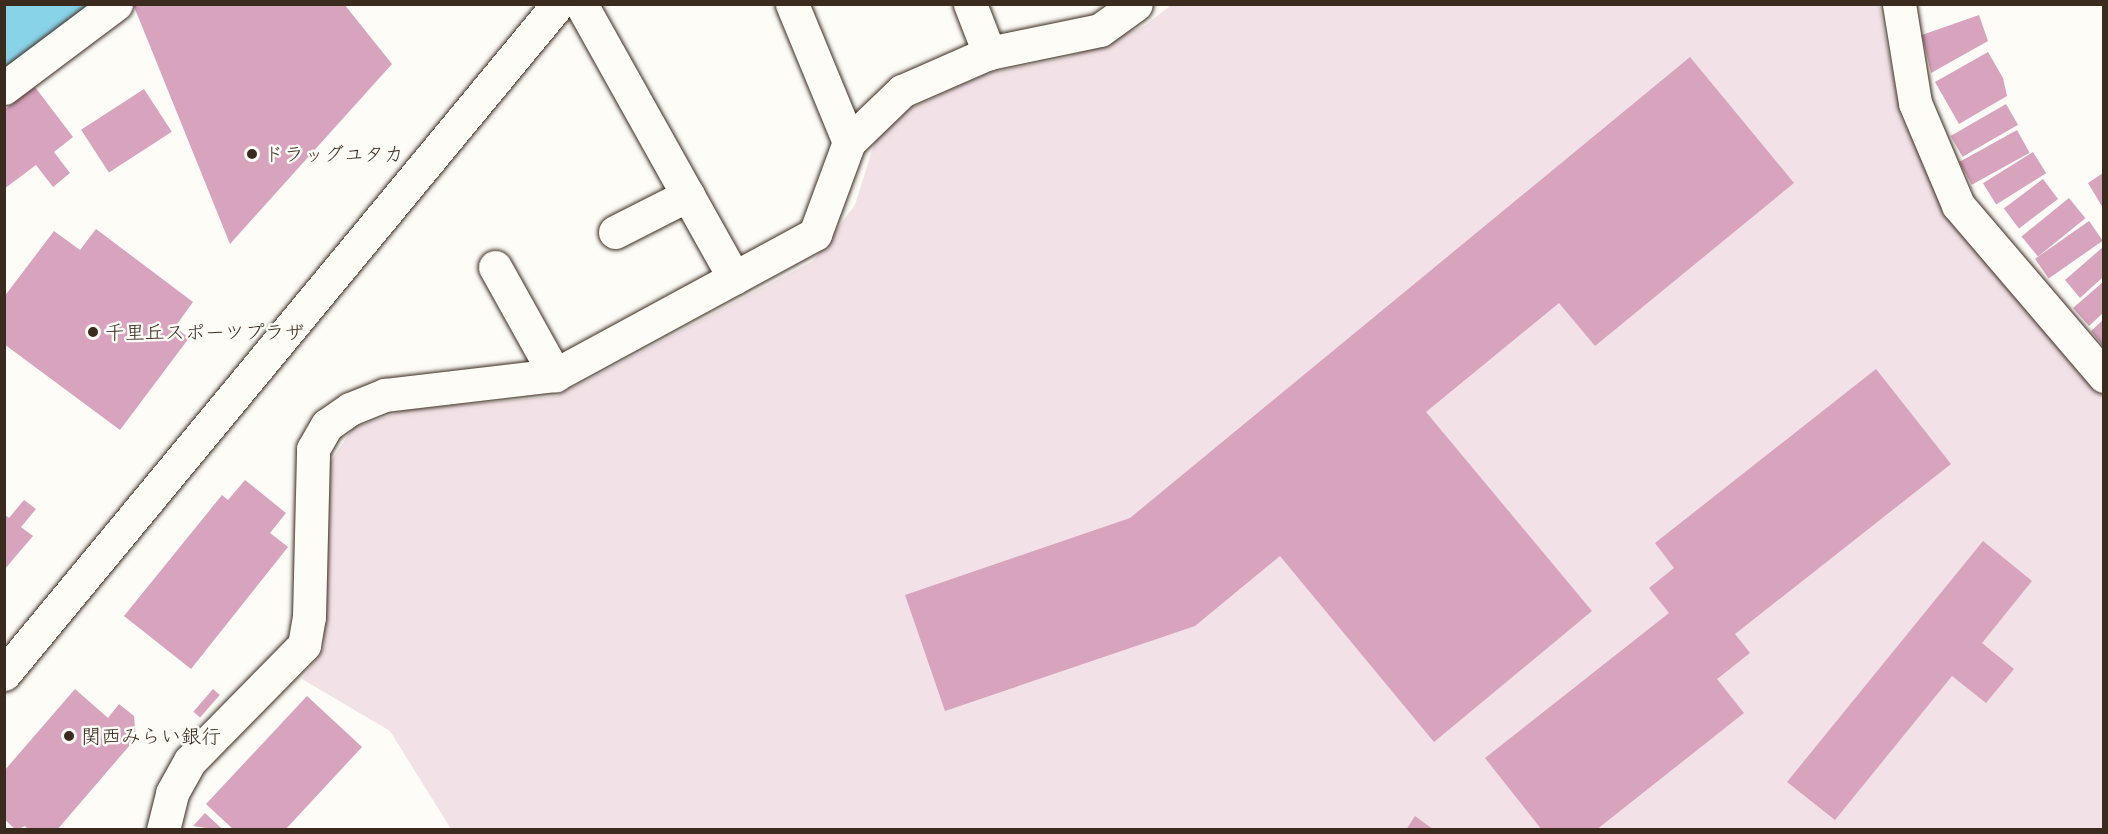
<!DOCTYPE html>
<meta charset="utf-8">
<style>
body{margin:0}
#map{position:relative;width:2108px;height:834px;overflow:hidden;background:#fdfcf7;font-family:Sriracha,"Klee One",sans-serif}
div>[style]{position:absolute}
.built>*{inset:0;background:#f2e1e6}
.river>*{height:70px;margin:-35px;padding:0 35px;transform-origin:35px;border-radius:35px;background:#89d3e9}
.building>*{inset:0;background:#d7a3bd;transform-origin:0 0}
.roads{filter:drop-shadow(0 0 2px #3b2a1e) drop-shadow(0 0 2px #3b2a1e)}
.street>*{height:33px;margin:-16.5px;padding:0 16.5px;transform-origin:16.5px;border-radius:16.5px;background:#fdfcf7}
.secondary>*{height:33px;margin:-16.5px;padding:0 16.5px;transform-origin:16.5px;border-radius:16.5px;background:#fdfcf7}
.dots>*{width:16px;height:16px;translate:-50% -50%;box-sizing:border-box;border:3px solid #fdfcf7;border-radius:50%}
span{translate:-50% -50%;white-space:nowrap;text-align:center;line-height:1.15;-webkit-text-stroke:5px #fdfcf7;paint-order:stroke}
.poi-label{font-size:20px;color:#3b2a1e}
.left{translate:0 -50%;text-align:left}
.frame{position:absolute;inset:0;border:6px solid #3b2a1e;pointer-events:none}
</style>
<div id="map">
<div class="built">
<div style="clip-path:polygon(1171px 5px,1879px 5px,1901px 118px,1952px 220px,2103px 397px,2103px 829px,451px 829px,390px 731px,302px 679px,324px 648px,327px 467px,353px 428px,405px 410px,557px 396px,813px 261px,855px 205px,875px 141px,909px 109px,988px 73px,1069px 57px,1146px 25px)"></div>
</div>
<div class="river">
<div style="left:4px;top:41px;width:61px;rotate:-37.1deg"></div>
</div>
<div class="building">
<div style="clip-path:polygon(133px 4px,344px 4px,392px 64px,230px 244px)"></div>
<div style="clip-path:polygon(1979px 15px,1988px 41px,1931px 73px,1922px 35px)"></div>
<div style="clip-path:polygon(1988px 52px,2003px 78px,2007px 96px,1959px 124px,1935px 82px)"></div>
<div style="clip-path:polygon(1690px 57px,1794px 183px,1595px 346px,1559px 303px,1426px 412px,1592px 611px,1434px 742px,1280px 556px,1195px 626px,945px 711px,905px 595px,1130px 518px)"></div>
<div style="clip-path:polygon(35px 87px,73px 137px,54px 152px,70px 173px,53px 187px,36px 165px,4px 189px,4px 110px)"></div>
<div style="left:144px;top:89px;width:51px;height:75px;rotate:57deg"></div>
<div style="left:2006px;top:104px;width:24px;height:64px;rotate:60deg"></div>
<div style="left:2017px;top:130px;width:26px;height:66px;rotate:61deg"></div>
<div style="left:2033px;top:152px;width:25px;height:59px;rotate:58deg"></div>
<div style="clip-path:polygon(2103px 173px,2103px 208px,2088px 183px)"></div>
<div style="left:2043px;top:179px;width:25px;height:49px;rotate:53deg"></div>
<div style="left:2069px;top:198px;width:26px;height:61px;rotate:51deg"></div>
<div style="left:2089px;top:221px;width:24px;height:66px;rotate:55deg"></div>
<div style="clip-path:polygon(96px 229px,193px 302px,175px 327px,189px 338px,120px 430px,4px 344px,4px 297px,54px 231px,80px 250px)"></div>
<div style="clip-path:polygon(2103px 247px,2103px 277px,2080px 298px,2065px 280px)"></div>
<div style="clip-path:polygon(2103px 282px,2103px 313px,2089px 326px,2073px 308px)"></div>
<div style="clip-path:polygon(2103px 320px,2103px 346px,2091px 331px)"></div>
<div style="clip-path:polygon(1876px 369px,1951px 464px,1735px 634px,1750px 653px,1717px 679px,1744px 713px,1596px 830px,1542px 830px,1485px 758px,1669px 613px,1649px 588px,1674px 568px,1655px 543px)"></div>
<div style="clip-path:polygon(245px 480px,286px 513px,270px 533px,288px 547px,191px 669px,124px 616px,222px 495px,228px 500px)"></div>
<div style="clip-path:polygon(24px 500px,36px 509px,21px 527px,33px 536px,4px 570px,4px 514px,9px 518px)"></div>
<div style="clip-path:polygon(1983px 541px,2032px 581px,1982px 643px,2014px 669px,1986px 703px,1952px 676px,1835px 820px,1787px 782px)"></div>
<div style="clip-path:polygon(75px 689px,108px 718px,119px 704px,134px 716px,136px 738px,57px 830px,29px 830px,25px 826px,16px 830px,4px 819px,4px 771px)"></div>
<div style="left:213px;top:689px;width:9px;height:30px;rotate:41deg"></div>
<div style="clip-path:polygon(307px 696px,362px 747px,285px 830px,234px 830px,206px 804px)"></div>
<div style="clip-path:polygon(205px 813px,221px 828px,220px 830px,193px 826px)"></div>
<div style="clip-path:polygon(1415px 816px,1434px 830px,1406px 830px)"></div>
</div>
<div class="roads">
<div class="street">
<div style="left:581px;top:4px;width:314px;rotate:60.8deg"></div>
<div style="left:792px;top:4px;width:149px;rotate:67.6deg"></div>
<div style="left:970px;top:4px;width:53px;rotate:68.8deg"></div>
<div style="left:1899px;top:4px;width:100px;rotate:80.8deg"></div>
<div style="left:1915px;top:103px;width:111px;rotate:67.1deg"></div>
<div style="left:1958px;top:205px;width:225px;rotate:49.5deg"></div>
<div style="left:4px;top:88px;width:140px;rotate:-36.9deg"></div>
<div style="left:615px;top:232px;width:82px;rotate:-26.9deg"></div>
<div style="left:495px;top:267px;width:124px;rotate:60.9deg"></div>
<div style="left:163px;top:830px;width:38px;rotate:-76deg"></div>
<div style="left:172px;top:793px;width:37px;rotate:-61deg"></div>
<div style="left:190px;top:761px;width:163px;rotate:-45.5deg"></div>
<div style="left:304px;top:645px;width:28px;rotate:-80deg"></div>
<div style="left:309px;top:617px;width:168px;rotate:-88.6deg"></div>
<div style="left:313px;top:449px;width:28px;rotate:-60deg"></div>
<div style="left:327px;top:425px;width:28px;rotate:-35deg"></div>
<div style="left:350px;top:409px;width:38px;rotate:-22deg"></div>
<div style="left:385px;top:395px;width:171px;rotate:-6.7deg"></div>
<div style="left:555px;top:375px;width:296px;rotate:-28.5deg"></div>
<div style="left:815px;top:234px;width:98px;rotate:-69.7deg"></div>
<div style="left:849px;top:142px;width:74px;rotate:-43.9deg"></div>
<div style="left:902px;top:91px;width:95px;rotate:-23.6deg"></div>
<div style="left:989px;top:53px;width:113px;rotate:-11.7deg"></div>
<div style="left:1100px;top:30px;width:44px;rotate:-35.8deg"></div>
</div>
<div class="secondary">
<div style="left:4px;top:674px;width:869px;rotate:-50.41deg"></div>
</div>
</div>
<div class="dots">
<div style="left:252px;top:154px;background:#3b2a1e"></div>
<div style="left:93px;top:332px;background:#3b2a1e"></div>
<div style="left:69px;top:736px;background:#3b2a1e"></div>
</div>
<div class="poi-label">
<span class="left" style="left:264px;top:154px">ドラッグユタカ</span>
<span class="left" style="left:105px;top:332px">千里丘スポーツプラザ</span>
<span class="left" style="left:81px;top:736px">関西みらい銀行</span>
</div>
<div class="frame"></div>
</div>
